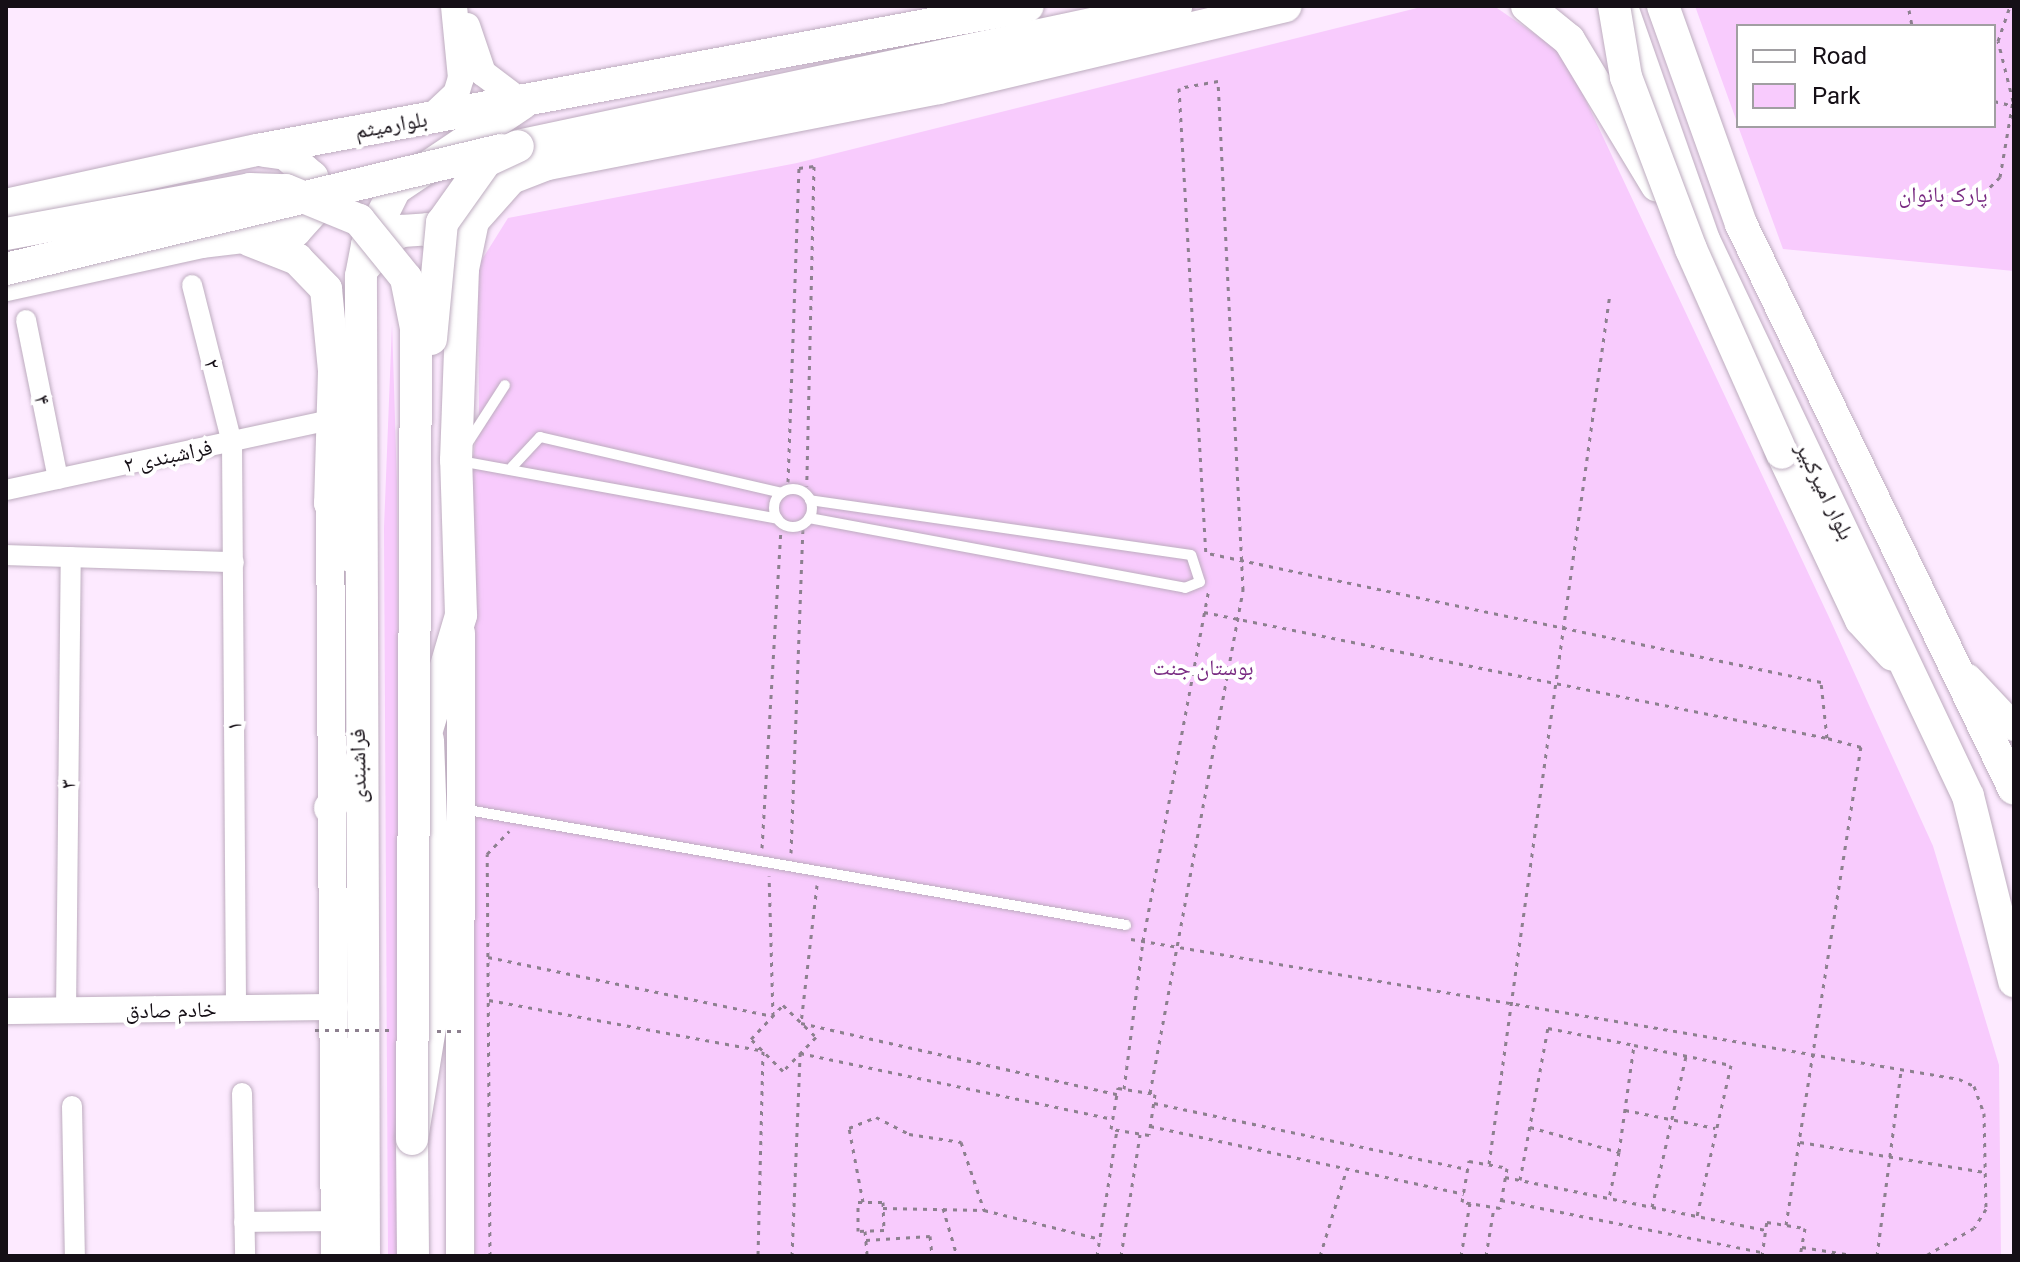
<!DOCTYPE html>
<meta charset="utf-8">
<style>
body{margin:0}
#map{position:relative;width:2020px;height:1262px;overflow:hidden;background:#fdeaff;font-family:Roboto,"Noto Naskh Arabic",sans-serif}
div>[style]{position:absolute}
.green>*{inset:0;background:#f8cbfd}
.path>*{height:3px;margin-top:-1.5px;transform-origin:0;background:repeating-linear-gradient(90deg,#8d808f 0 4px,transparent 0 10px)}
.roads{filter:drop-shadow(0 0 2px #bdacbf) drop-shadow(0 0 2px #bdacbf)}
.service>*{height:10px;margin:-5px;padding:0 5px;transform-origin:5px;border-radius:5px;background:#fff}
.service>.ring{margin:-5px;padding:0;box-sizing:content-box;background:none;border:10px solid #fff;border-radius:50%}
.minor>*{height:20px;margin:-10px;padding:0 10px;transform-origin:10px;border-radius:10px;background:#fff}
.tertiary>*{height:26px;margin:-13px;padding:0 13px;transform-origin:13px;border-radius:13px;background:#fff}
.secondary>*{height:28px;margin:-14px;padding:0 14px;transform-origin:14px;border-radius:14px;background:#fff}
.primary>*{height:32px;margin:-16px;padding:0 16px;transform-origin:16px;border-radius:16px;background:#fff}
.path-bridge>*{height:3px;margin-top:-1.5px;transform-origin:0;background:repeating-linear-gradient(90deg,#8d808f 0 4px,transparent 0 10px)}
.bridges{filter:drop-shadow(0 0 2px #bdacbf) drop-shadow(0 0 2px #bdacbf)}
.primary-bridge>*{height:32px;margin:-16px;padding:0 16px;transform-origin:16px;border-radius:16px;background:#fff}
span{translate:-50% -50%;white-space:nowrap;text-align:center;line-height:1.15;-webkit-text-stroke:8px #fff;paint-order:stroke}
.street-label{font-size:22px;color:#150f16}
.park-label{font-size:22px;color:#792b82}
.frame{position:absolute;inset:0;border:8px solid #150f16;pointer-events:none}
.legend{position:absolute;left:1736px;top:24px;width:260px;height:104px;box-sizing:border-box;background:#fff;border:2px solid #a19fa2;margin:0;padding:10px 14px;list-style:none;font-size:24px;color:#150f16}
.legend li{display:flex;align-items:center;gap:16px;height:40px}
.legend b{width:40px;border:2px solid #a19fa2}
</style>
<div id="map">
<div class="green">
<div style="clip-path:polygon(1425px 6px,1494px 6px,1564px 54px,1828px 615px,1933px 846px,1999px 1065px,2001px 1256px,475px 1256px,470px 481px,479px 414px,478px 266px,508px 218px,797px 163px)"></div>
<div style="clip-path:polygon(1695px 6px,2014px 6px,2014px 271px,1783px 249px,1738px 126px,1994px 126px,1994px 26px,1738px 26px,1738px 125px)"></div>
<div style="clip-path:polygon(392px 324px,397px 483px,401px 1256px,388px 1256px,384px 528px)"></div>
</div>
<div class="path">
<div style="left:1909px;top:10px;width:16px;rotate:79deg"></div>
<div style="left:1994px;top:101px;width:21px;rotate:14deg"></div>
<div style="left:1983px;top:194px;width:24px;rotate:-45deg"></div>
<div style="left:2000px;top:177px;width:77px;rotate:-80.3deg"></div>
<div style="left:2013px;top:101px;width:62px;rotate:-104deg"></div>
<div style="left:1998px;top:41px;width:37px;rotate:-71deg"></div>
<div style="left:788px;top:482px;width:314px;rotate:-88deg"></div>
<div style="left:799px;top:168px;width:15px;rotate:-8deg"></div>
<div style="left:814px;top:166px;width:320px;rotate:91.3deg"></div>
<div style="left:1204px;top:612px;width:636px;rotate:11.43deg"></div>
<div style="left:1827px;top:738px;width:56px;rotate:-96.1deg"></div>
<div style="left:1821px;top:682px;width:627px;rotate:-168.13deg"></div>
<div style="left:762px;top:848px;width:317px;rotate:-86.6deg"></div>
<div style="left:791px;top:853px;width:324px;rotate:-87.9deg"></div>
<div style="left:817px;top:885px;width:139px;rotate:96.6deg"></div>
<div style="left:801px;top:1023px;width:324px;rotate:12.7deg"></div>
<div style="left:1131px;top:939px;width:840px;rotate:9.6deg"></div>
<div style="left:1959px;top:1079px;width:17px;rotate:25deg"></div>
<div style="left:1974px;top:1086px;width:29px;rotate:70deg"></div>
<div style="left:1984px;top:1113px;width:96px;rotate:88.8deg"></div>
<div style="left:1986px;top:1209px;width:22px;rotate:122deg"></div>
<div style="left:1974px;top:1228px;width:56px;rotate:150.3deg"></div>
<div style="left:488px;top:957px;width:291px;rotate:11.7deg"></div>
<div style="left:773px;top:1016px;width:140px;rotate:-91.6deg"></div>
<div style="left:489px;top:1000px;width:279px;rotate:10.5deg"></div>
<div style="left:763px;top:1051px;width:205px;rotate:91.4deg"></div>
<div style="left:783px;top:1005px;width:46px;rotate:44.1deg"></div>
<div style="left:816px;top:1037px;width:47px;rotate:134.1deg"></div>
<div style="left:783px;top:1071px;width:45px;rotate:-135deg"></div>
<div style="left:751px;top:1039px;width:47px;rotate:-46.7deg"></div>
<div style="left:1118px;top:1088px;width:37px;rotate:9deg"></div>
<div style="left:1155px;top:1094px;width:41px;rotate:98.3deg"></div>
<div style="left:1149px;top:1135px;width:38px;rotate:-171deg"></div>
<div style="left:1111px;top:1129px;width:42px;rotate:-80.3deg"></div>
<div style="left:1124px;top:1089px;width:149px;rotate:-82.7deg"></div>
<div style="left:1143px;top:941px;width:355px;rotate:-79.4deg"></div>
<div style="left:1150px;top:1093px;width:512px;rotate:-79.52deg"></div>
<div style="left:1243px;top:590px;width:510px;rotate:-92.81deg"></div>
<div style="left:1218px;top:81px;width:40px;rotate:170deg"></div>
<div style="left:1179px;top:88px;width:466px;rotate:86.7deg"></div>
<div style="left:1154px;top:1103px;width:321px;rotate:11.9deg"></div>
<div style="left:1625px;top:1110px;width:92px;rotate:11.3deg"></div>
<div style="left:1150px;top:1126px;width:321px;rotate:12.2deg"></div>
<div style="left:1530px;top:1127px;width:92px;rotate:15.7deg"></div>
<div style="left:1619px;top:1152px;width:47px;rotate:102.3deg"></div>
<div style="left:1800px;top:1142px;width:187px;rotate:9.2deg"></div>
<div style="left:1619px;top:1152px;width:108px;rotate:-82deg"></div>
<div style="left:1469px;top:1161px;width:39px;rotate:10deg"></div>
<div style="left:1507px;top:1168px;width:41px;rotate:99.9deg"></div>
<div style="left:1500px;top:1208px;width:38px;rotate:-171deg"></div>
<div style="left:1462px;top:1202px;width:42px;rotate:-80.3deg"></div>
<div style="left:1489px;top:1164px;width:879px;rotate:-82.09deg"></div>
<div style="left:1505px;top:1177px;width:266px;rotate:11.5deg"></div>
<div style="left:1520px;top:1180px;width:155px;rotate:-79.6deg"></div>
<div style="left:1548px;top:1028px;width:88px;rotate:11.2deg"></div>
<div style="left:1634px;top:1045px;width:99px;rotate:11.7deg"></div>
<div style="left:1731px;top:1065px;width:155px;rotate:102.7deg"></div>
<div style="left:1501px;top:1200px;width:266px;rotate:11.3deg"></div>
<div style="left:858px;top:1202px;width:25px"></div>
<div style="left:883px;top:1202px;width:28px;rotate:88deg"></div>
<div style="left:884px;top:1230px;width:26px;rotate:178deg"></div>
<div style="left:858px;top:1231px;width:29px;rotate:-90deg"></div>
<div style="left:863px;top:1202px;width:75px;rotate:-100.7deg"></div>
<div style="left:849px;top:1128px;width:29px;rotate:-22deg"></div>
<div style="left:876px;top:1117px;width:37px;rotate:27deg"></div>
<div style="left:909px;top:1134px;width:53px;rotate:8.7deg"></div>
<div style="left:961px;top:1142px;width:72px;rotate:71.3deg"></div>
<div style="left:1652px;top:1207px;width:155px;rotate:-77.3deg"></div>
<div style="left:883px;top:1208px;width:101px;rotate:1.1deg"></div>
<div style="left:984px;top:1210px;width:120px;rotate:14deg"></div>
<div style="left:943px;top:1208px;width:50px;rotate:73.7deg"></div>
<div style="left:1786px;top:1225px;width:484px;rotate:-81.1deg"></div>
<div style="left:1861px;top:747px;width:35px;rotate:-165deg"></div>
<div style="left:865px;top:1231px;width:25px;rotate:85deg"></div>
<div style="left:866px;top:1240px;width:64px;rotate:-3.6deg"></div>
<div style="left:930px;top:1236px;width:20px;rotate:84deg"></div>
<div style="left:1802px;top:1247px;width:57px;rotate:9.1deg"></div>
<div style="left:490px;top:1256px;width:402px;rotate:-90.4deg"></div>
<div style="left:487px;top:854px;width:32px;rotate:-46deg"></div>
<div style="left:792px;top:1256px;width:203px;rotate:-87.7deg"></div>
<div style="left:800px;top:1053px;width:320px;rotate:11.9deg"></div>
<div style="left:1097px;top:1256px;width:128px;rotate:-81deg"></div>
<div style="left:1121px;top:1256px;width:123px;rotate:-81.1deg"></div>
<div style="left:1320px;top:1256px;width:92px;rotate:-72.9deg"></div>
<div style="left:1461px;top:1256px;width:54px;rotate:-80.4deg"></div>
<div style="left:1486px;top:1256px;width:50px;rotate:-80.7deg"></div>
<div style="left:1762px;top:1256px;width:34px;rotate:-82deg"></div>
<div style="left:1767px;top:1222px;width:38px;rotate:9deg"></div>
<div style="left:1805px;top:1228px;width:28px;rotate:100deg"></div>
<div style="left:1877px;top:1256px;width:187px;rotate:-82.6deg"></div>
</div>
<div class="roads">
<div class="service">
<div style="left:467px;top:444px;width:70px;rotate:-57.2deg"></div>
<div style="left:460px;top:461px;width:323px;rotate:10.3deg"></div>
<div style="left:512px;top:467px;width:41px;rotate:-47deg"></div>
<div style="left:540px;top:437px;width:248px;rotate:13deg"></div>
<div class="ring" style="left:774px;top:489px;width:28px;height:28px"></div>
<div style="left:809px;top:518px;width:382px;rotate:10.5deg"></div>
<div style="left:1185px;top:588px;width:16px;rotate:-22deg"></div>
<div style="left:1200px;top:582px;width:28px;rotate:-108deg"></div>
<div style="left:1191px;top:555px;width:385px;rotate:-171.8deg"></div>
<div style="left:462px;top:809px;width:674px;rotate:9.91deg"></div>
</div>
<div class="minor">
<div style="left:192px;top:285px;width:163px;rotate:75.8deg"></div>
<div style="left:232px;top:443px;width:565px;rotate:89.59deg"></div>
<div style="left:26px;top:320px;width:162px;rotate:78.6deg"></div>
<div style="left:6px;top:490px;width:331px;rotate:-12.2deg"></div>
<div style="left:6px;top:555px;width:228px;rotate:1.8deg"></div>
<div style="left:66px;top:1012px;width:455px;rotate:-89.4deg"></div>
<div style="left:242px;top:1093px;width:163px;rotate:88.9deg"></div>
<div style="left:72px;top:1106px;width:150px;rotate:88.9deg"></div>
<div style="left:244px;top:1222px;width:91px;rotate:-0.6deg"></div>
</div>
<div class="tertiary">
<div style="left:467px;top:26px;width:50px;rotate:71.2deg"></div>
<div style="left:483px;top:73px;width:50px;rotate:36.9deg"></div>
<div style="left:430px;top:118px;width:35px;rotate:-43deg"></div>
<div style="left:456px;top:94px;width:17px;rotate:-73deg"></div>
<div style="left:461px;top:78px;width:72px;rotate:-95.6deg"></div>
<div style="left:6px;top:1011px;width:329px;rotate:-0.7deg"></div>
</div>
<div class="secondary">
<div style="left:330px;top:508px;width:748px;rotate:89.62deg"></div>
<div style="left:1968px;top:678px;width:67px;rotate:46.8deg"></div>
<div style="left:460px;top:1256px;width:623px;rotate:-89.91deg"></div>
</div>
<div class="primary">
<div style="left:1527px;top:6px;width:54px;rotate:39deg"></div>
<div style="left:1569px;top:40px;width:170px;rotate:58.9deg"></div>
<div style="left:1663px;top:6px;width:232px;rotate:70.3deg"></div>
<div style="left:1741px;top:224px;width:627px;rotate:64.21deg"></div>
<div style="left:1624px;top:13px;width:241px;rotate:70.6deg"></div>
<div style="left:1704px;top:240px;width:615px;rotate:64.6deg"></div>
<div style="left:1968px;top:796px;width:191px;rotate:76deg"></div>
<div style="left:518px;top:146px;width:673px;rotate:-12.01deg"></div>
<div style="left:6px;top:205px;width:257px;rotate:-12.4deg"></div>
<div style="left:257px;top:150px;width:784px;rotate:-10.58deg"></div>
<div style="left:249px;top:240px;width:52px;rotate:21.6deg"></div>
<div style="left:297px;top:259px;width:42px;rotate:46deg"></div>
<div style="left:326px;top:289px;width:82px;rotate:84.4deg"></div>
<div style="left:334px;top:371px;width:132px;rotate:91.7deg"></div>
<div style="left:330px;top:503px;width:57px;rotate:68.4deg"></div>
<div style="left:368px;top:263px;width:23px;rotate:-61deg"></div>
<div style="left:379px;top:243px;width:26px;rotate:-28deg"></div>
<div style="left:402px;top:231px;width:26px;rotate:-4deg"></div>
<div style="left:428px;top:229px;width:38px;rotate:42deg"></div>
<div style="left:6px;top:285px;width:200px;rotate:-12.4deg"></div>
<div style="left:201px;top:242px;width:95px;rotate:-6.7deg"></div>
<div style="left:295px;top:231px;width:30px;rotate:-48deg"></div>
<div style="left:315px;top:209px;width:32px;rotate:-95deg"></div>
<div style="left:312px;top:177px;width:35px;rotate:-139deg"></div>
<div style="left:286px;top:154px;width:22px;rotate:-172deg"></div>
<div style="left:1782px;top:453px;width:185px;rotate:64.7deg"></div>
<div style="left:1861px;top:620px;width:47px;rotate:47.6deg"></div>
<div style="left:427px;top:730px;width:120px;rotate:-73.5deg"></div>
<div style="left:461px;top:615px;width:155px;rotate:-91.8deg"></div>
<div style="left:456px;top:460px;width:191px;rotate:-87.9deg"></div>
<div style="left:463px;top:269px;width:49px;rotate:-78.2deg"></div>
<div style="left:473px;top:221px;width:57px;rotate:-48.5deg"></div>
<div style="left:511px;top:178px;width:40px;rotate:-21deg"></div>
<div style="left:548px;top:164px;width:398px;rotate:-11deg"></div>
<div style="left:939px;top:88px;width:356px;rotate:-13.3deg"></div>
<div style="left:330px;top:808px;width:51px;rotate:-56.9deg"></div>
<div style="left:364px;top:1256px;width:980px;rotate:-90.18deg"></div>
<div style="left:361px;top:276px;width:32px;rotate:-79deg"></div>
<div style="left:367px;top:245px;width:63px;rotate:-63.4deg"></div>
<div style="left:395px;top:189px;width:154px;rotate:-33.9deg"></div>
<div style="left:413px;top:1256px;width:117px;rotate:-90.5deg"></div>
<div style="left:412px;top:1139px;width:119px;rotate:-80.8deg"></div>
<div style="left:431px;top:1022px;width:91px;rotate:-87.5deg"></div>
<div style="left:435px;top:931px;width:191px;rotate:-92.1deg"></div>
</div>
</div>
<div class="path-bridge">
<div style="left:315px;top:1030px;width:75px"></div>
<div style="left:437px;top:1031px;width:29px"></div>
</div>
<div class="bridges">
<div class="primary-bridge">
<div style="left:1614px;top:6px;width:72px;rotate:80.4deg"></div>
<div style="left:1626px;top:77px;width:184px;rotate:69.3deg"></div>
<div style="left:1691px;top:249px;width:223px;rotate:66deg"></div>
<div style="left:6px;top:234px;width:248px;rotate:-10.4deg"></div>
<div style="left:250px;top:189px;width:36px;rotate:2deg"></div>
<div style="left:286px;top:190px;width:79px;rotate:22.3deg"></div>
<div style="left:359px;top:220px;width:75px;rotate:51deg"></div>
<div style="left:406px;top:278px;width:51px;rotate:78.7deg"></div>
<div style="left:416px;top:328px;width:811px;rotate:90.28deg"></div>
<div style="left:6px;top:269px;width:509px;rotate:-13.52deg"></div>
<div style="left:431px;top:339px;width:117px;rotate:-84.6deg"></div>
<div style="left:442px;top:223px;width:76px;rotate:-54.6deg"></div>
<div style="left:486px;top:161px;width:35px;rotate:-25deg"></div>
</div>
</div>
<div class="street-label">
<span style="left:391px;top:125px;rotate:-10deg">بلوارمیثم</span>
<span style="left:212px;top:364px;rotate:76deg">۲</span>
<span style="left:42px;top:400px;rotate:78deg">۴</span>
<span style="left:168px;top:456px;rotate:-12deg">۲ فراشبندی</span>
<span style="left:1825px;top:491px;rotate:64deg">بلوار امیرکبیر</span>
<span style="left:234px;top:726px;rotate:-90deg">۱</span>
<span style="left:358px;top:766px;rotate:-91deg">فراشبندی</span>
<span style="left:68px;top:784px;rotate:-89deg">۳</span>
<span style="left:171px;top:1010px;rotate:-1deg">خادم صادق</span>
</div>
<div class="park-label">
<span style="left:1943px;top:195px">پارک بانوان</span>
<span style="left:1203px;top:668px">بوستان جنت</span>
</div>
<div class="frame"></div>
<ul class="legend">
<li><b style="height:10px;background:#fff"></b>Road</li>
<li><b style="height:22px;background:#f8cbfd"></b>Park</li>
</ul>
</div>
